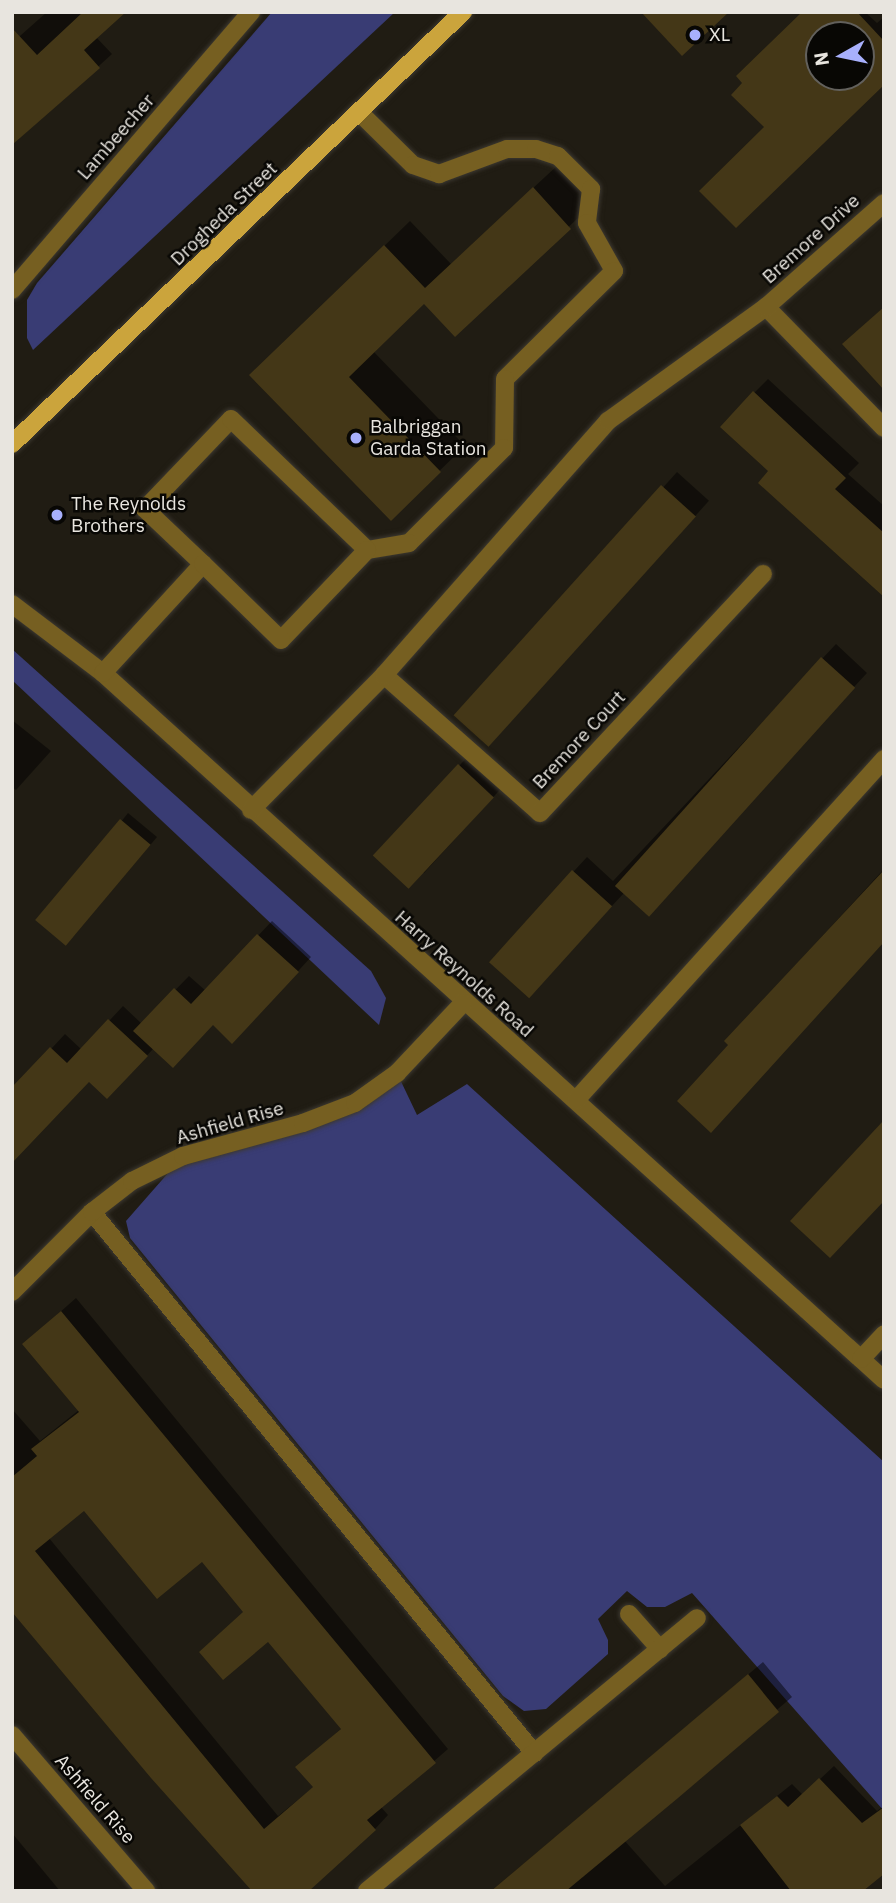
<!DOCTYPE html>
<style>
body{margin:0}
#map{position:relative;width:896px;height:1903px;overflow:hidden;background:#201c13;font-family:"IBM Plex Sans",sans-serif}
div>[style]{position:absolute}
.green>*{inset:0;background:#393c74}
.shadow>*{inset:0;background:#0007;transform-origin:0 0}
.building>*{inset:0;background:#443717;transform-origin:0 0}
.roads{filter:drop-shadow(0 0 2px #3c3830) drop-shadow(0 0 2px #3c3830)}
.minor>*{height:18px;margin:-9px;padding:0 9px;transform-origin:9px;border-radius:9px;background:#765f21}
.major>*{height:18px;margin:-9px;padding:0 9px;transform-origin:9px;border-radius:9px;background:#cba43c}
.dots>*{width:19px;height:19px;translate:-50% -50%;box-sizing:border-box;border:4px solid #080704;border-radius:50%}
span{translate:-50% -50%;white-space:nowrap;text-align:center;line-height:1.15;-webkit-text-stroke:5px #080704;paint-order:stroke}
.poi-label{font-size:19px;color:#e8e5df}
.left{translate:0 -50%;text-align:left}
.street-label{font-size:19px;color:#e8e5df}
.frame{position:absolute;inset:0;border:14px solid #e8e5df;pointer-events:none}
.north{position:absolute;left:805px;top:21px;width:70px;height:70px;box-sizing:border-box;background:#080704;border:2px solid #62605c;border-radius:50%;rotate:261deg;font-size:19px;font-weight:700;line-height:28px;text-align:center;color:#e8e5df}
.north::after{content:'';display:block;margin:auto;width:24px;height:32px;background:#a8b0fc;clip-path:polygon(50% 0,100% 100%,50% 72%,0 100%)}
</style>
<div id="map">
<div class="green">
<div style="clip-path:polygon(272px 12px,395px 12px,33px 350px,27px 338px,27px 300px,37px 283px)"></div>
<div style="clip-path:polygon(12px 649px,371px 971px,386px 998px,379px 1025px,12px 680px)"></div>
<div style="clip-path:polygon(397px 1073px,417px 1115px,467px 1084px,884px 1462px,884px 1811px,692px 1593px,665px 1607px,647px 1607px,627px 1591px,598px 1619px,608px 1640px,608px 1654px,546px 1709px,524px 1711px,503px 1696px,130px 1238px,126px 1221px,183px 1156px,303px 1123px)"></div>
</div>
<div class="shadow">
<div style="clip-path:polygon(47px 12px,121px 12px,96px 37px,112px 54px,12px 145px,12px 43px)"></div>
<div style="clip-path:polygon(evenodd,806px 12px,865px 12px,877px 23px,884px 17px,884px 83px,767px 127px,745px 83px,806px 12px,819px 35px,861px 35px,861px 77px,819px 77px,819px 35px)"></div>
<div style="clip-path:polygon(559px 164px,595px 202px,455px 334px,424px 301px,373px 351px,465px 446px,391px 518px,277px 350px,410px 221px,451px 264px)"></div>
<div style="clip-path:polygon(768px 379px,859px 463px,848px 474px,884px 506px,884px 595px,770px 471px,754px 393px)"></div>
<div style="left:677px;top:472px;width:43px;height:329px;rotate:42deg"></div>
<div style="clip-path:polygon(836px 644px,867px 673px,658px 898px,624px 893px,542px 981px,491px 961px,587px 857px,613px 881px)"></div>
<div style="clip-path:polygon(12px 720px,51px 751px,16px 790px,12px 787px)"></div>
<div style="clip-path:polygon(473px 751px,507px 782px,424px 873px,376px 855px)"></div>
<div style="clip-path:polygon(128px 813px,157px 837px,73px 937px,41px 923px)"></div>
<div style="clip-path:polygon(884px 869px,884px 942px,730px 1045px,726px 1041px)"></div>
<div style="clip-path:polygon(272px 921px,311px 957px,246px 1028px,213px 1023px,154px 1048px,121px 1083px,89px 1080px,12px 1091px,65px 1034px,82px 1050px,123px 1006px,142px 1024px,189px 976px,206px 991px)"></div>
<div style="clip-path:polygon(evenodd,76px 1298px,448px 1749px,381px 1807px,388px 1815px,375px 1829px,303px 1891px,12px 1610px,12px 1409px,40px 1441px,79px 1410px,24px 1344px,76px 1298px,84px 1509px,202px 1559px,342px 1728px,298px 1767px,315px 1786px,278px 1816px,49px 1538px,84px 1509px)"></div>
<div style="clip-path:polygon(763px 1662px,792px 1697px,624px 1840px,665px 1886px,792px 1784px,803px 1795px,834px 1766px,877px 1811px,884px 1806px,884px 1872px,859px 1891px,491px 1891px)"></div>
<div style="clip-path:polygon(12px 1833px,60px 1891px,12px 1891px)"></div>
</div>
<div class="building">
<div style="clip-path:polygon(83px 12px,126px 12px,84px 50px,100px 68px,12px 145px,12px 28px,37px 55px)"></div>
<div style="clip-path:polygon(641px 12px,729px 12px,682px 56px)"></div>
<div style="clip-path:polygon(evenodd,802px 12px,857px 12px,884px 41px,884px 85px,736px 228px,699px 191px,764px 127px,731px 95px,742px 83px,736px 76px,802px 12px,819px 35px,861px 35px,861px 77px,819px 77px,819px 35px)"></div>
<div style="clip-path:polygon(533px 187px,571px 229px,455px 337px,424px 304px,349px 377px,441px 472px,391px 521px,249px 375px,384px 245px,425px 288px)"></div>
<div style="clip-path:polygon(884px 307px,884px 390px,842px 344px)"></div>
<div style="clip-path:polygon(753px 391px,846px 478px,835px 489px,884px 533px,884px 597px,758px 483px,768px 471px,720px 427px)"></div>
<div style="left:661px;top:485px;width:47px;height:310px;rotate:42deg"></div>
<div style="left:821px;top:657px;width:46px;height:308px;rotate:42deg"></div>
<div style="left:458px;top:764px;width:49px;height:125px;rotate:43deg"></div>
<div style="left:120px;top:819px;width:40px;height:132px;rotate:40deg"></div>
<div style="left:572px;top:870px;width:54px;height:124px;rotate:42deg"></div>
<div style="clip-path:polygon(884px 870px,884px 942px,711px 1133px,677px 1101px,728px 1045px,724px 1041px)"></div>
<div style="clip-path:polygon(257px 934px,299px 972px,232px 1044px,213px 1025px,173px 1068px,133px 1031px,174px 988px,191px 1004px)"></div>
<div style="clip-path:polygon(108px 1019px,148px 1056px,107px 1099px,89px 1082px,12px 1163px,12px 1087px,50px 1047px,67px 1063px)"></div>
<div style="clip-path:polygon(884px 1120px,884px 1201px,830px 1258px,790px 1221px)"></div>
<div style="clip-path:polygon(evenodd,61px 1311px,436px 1763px,367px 1820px,376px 1830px,309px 1891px,252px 1891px,151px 1778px,12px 1612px,12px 1477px,37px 1456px,31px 1449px,79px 1412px,22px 1344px,61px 1311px,84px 1511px,157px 1599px,202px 1562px,243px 1612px,199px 1652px,223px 1680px,268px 1642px,341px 1729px,295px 1767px,313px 1787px,264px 1829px,35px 1551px,84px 1511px)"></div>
<div style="clip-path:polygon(748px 1674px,779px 1712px,678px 1798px,566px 1891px,491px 1891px)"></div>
<div style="clip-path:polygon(819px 1778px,862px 1823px,884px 1807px,884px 1874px,863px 1891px,791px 1891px,740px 1825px,777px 1796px,788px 1807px)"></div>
</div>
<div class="roads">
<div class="minor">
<div style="left:360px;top:113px;width:74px;rotate:44.5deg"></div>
<div style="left:413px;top:165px;width:28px;rotate:19deg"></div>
<div style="left:439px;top:174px;width:72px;rotate:-20.2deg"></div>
<div style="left:507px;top:149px;width:29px"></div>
<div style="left:536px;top:149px;width:23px;rotate:18deg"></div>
<div style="left:558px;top:156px;width:47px;rotate:45deg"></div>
<div style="left:591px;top:189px;width:34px;rotate:97deg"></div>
<div style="left:587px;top:223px;width:55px;rotate:60.6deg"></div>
<div style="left:614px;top:271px;width:153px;rotate:135.3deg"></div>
<div style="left:505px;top:379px;width:69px;rotate:90.8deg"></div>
<div style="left:504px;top:448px;width:134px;rotate:135deg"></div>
<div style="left:409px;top:543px;width:43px;rotate:170.5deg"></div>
<div style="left:12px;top:290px;width:367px;rotate:-49.3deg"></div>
<div style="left:766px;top:307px;width:169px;rotate:45.7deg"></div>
<div style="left:12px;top:604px;width:114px;rotate:37.2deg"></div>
<div style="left:103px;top:673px;width:1053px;rotate:42.15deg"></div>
<div style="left:103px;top:673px;width:148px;rotate:-47.5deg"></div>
<div style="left:203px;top:564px;width:80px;rotate:-136.5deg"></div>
<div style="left:145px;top:509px;width:124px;rotate:-46.3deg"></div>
<div style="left:231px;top:419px;width:189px;rotate:43.9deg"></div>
<div style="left:367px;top:550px;width:124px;rotate:133.7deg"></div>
<div style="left:281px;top:640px;width:109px;rotate:-135.7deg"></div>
<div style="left:384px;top:675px;width:208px;rotate:41.5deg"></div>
<div style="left:540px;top:813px;width:327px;rotate:-47deg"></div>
<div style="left:251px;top:810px;width:190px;rotate:-45.4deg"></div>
<div style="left:384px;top:675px;width:339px;rotate:-48.6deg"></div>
<div style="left:608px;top:421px;width:195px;rotate:-35.8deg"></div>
<div style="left:766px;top:307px;width:157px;rotate:-41.4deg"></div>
<div style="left:576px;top:1100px;width:460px;rotate:-47.9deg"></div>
<div style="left:92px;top:1212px;width:699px;rotate:50.75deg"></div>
<div style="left:12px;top:1292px;width:113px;rotate:-45deg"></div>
<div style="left:92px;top:1212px;width:51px;rotate:-37.8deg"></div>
<div style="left:132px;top:1181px;width:57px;rotate:-26.1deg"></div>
<div style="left:183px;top:1156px;width:124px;rotate:-15.4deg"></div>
<div style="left:303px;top:1123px;width:56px;rotate:-21deg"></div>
<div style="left:355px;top:1103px;width:52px;rotate:-35.5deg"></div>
<div style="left:397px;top:1073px;width:96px;rotate:-46.7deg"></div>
<div style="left:861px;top:1359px;width:34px;rotate:-47deg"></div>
<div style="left:629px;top:1614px;width:47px;rotate:48.5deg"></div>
<div style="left:12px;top:1735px;width:206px;rotate:49.3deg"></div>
<div style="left:367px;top:1891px;width:428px;rotate:-39.6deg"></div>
</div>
<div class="major">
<div style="left:12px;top:444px;width:625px;rotate:-43.77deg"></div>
</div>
</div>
<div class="dots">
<div style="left:695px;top:35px;background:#a8b0fc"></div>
<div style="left:356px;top:438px;background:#a8b0fc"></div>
<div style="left:57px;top:515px;background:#a8b0fc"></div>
</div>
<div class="poi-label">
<span class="left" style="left:709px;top:35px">XL</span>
<span class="left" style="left:370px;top:438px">Balbriggan<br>Garda Station</span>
<span class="left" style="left:71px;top:515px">The Reynolds<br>Brothers</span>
</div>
<div class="street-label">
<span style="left:116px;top:137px;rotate:-49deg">Lambeecher</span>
<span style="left:224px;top:214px;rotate:-44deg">Drogheda Street</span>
<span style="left:811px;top:239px;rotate:-42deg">Bremore Drive</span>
<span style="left:579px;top:740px;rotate:-47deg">Bremore Court</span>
<span style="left:464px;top:974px;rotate:42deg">Harry Reynolds Road</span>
<span style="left:230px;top:1123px;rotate:-16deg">Ashfield Rise</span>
<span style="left:95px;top:1799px;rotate:49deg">Ashfield Rise</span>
</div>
<div class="frame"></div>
<div class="north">N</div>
</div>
